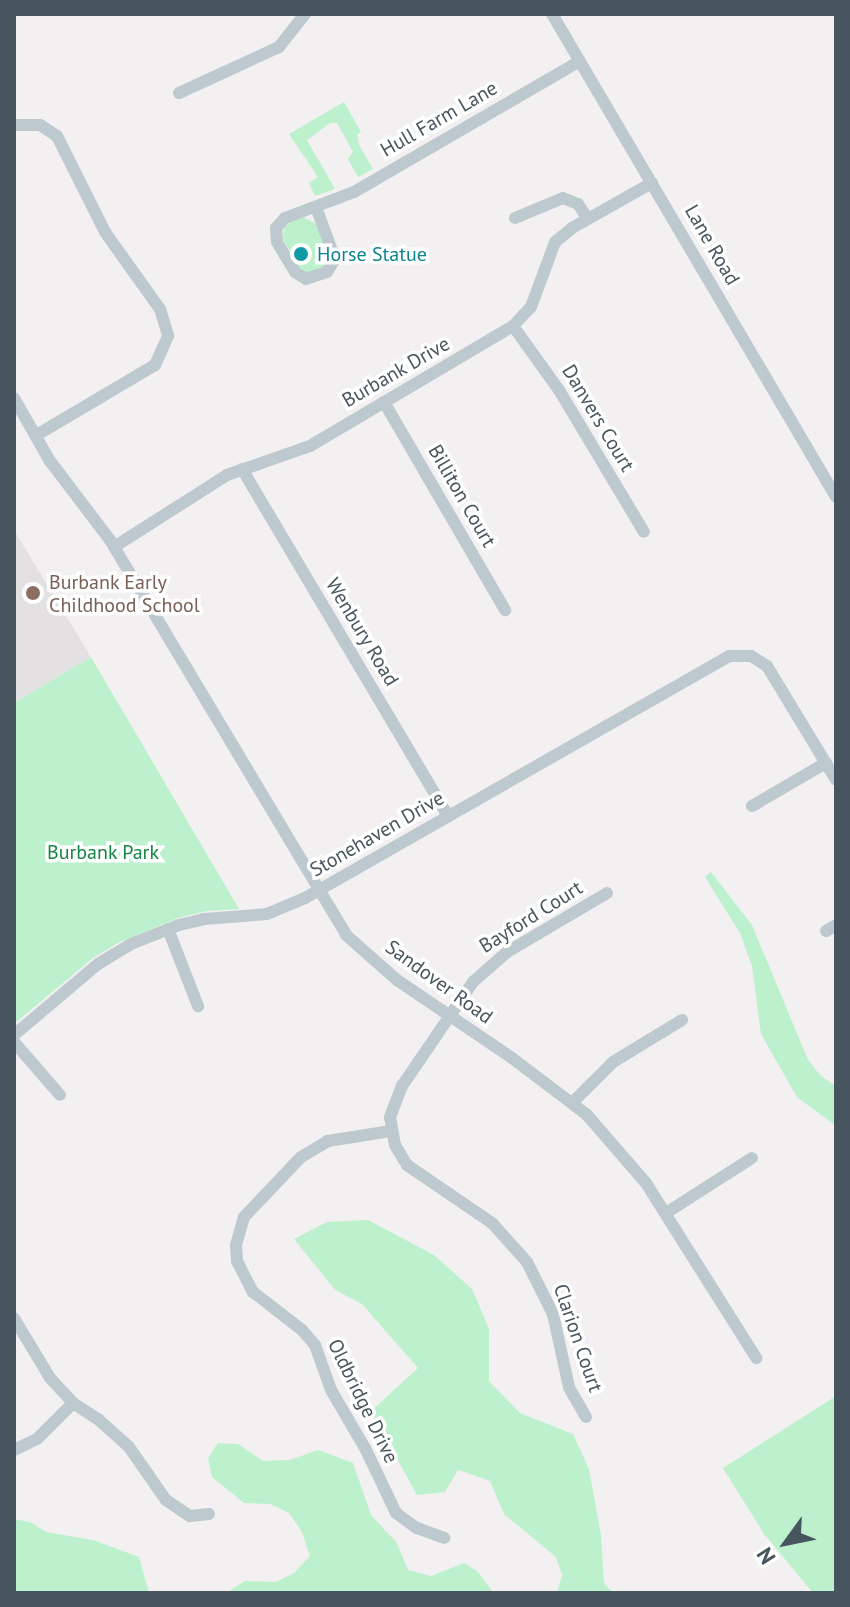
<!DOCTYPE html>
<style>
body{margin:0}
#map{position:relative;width:850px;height:1607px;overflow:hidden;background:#f2f0f0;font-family:"PT Sans",sans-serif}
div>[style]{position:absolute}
.education>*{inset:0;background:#e3e1e2}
.green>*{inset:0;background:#bdf1cd}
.minor>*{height:12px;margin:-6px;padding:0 6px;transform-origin:6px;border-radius:6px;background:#bdc9cf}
.dots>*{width:22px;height:22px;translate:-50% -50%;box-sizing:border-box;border:4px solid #fff;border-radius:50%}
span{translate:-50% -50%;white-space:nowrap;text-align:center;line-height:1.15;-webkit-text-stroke:7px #fff;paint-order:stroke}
.street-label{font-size:20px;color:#47555e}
.culture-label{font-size:20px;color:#0d838f}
.left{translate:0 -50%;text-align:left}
.education-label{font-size:20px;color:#785e54}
.park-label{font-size:20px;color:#138443}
.frame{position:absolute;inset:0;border:16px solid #47555e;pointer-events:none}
.north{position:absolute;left:746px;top:1503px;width:80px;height:80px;-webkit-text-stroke:6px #fff;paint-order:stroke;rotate:237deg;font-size:22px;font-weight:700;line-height:32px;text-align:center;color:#47555e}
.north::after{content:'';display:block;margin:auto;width:28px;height:36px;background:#47555e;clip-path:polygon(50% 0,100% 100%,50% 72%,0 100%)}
</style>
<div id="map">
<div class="education">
<div style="clip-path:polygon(14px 530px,91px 657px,14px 703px)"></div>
</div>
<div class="green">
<div style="clip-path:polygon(344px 102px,361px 132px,357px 135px,359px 145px,373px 169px,358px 177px,348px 159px,353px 152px,337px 123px,330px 123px,307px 140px,335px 189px,315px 196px,309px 183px,318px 177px,289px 134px)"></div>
<div style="clip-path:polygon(301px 216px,316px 224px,329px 258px,327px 266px,309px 274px,300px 269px,282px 237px,285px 226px)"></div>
<div style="clip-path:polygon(91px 657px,239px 909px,207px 911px,178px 918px,118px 943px,93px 958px,14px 1024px,14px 703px)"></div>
<div style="clip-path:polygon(711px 872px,752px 925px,808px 1060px,821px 1076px,836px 1086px,836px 1126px,797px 1097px,761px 1034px,752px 966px,740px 933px,705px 877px)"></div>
<div style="clip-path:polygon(368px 1220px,434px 1255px,472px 1289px,489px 1329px,489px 1381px,520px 1413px,573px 1434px,589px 1469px,601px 1535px,604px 1583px,613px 1593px,557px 1593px,562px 1575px,556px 1557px,504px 1514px,490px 1481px,458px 1470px,445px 1492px,417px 1495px,371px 1411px,418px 1368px,362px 1304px,335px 1290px,294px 1239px,327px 1222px)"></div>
<div style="clip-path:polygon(836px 1396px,836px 1593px,813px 1593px,764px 1534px,723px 1468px)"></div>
<div style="clip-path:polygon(218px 1443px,238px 1444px,263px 1461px,290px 1460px,318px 1450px,353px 1463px,371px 1515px,397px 1543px,408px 1570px,431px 1576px,464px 1563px,477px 1571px,494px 1593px,226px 1593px,245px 1581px,276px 1582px,294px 1573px,310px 1556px,302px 1532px,289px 1513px,270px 1504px,244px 1503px,212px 1477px,208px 1458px)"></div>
<div style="clip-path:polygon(14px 1519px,30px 1522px,46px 1532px,93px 1540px,139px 1557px,149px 1593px,14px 1593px)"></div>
</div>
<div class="minor">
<div style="left:552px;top:14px;width:560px;rotate:59.54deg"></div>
<div style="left:179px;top:93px;width:110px;rotate:-24.7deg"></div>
<div style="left:279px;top:47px;width:42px;rotate:-51.8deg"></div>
<div style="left:14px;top:125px;width:26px"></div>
<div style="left:40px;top:125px;width:20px;rotate:33deg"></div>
<div style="left:57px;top:136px;width:107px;rotate:63.4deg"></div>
<div style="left:105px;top:232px;width:95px;rotate:54.5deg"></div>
<div style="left:160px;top:309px;width:28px;rotate:73deg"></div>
<div style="left:168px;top:336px;width:32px;rotate:114deg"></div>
<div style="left:155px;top:365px;width:139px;rotate:149.4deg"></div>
<div style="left:316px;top:207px;width:55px;rotate:69.9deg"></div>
<div style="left:335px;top:259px;width:15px;rotate:122deg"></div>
<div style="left:327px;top:272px;width:22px;rotate:162deg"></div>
<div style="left:306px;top:279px;width:13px;rotate:-148deg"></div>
<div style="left:295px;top:272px;width:35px;rotate:-121deg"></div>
<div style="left:277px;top:242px;width:14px;rotate:-94deg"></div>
<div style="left:276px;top:228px;width:13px;rotate:-48deg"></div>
<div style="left:285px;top:218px;width:74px;rotate:-20.6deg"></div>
<div style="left:354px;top:192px;width:261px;rotate:-30.1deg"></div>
<div style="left:515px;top:218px;width:52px;rotate:-22.6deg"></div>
<div style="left:563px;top:198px;width:16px;rotate:22deg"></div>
<div style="left:578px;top:204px;width:18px;rotate:56deg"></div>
<div style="left:513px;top:326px;width:79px;rotate:54.3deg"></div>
<div style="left:559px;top:390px;width:165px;rotate:59.1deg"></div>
<div style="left:14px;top:398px;width:73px;rotate:60.3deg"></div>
<div style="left:50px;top:461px;width:99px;rotate:52.8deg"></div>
<div style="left:110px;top:540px;width:460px;rotate:59.1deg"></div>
<div style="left:346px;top:935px;width:68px;rotate:41.4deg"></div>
<div style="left:397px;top:980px;width:139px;rotate:34.1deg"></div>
<div style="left:512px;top:1058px;width:94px;rotate:37.2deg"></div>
<div style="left:587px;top:1115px;width:90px;rotate:49.1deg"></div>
<div style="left:646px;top:1183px;width:207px;rotate:57.8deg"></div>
<div style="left:384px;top:402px;width:241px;rotate:59.8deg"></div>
<div style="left:242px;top:469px;width:404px;rotate:59.3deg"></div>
<div style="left:114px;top:547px;width:134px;rotate:-32.5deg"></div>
<div style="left:227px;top:475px;width:88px;rotate:-19.3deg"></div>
<div style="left:310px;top:446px;width:236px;rotate:-30.6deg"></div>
<div style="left:513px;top:326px;width:26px;rotate:-47deg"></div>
<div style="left:531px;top:307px;width:69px;rotate:-69.7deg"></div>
<div style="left:555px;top:242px;width:22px;rotate:-39deg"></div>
<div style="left:572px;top:228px;width:92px;rotate:-29.4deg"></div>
<div style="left:752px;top:806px;width:86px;rotate:-30.2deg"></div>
<div style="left:168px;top:929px;width:83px;rotate:68.7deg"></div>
<div style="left:826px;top:931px;width:12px;rotate:-31deg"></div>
<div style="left:14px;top:1035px;width:110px;rotate:-40.2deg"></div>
<div style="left:98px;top:964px;width:39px;rotate:-31deg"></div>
<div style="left:131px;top:944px;width:52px;rotate:-21.6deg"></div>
<div style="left:179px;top:925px;width:26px;rotate:-13deg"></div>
<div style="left:204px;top:919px;width:63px;rotate:-4.5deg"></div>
<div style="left:267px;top:914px;width:41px;rotate:-22.8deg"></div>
<div style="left:305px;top:898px;width:489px;rotate:-29.7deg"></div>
<div style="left:730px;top:656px;width:21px"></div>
<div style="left:751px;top:656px;width:19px;rotate:32deg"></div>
<div style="left:767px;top:666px;width:133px;rotate:58.8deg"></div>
<div style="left:14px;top:1042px;width:70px;rotate:49deg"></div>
<div style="left:573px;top:1102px;width:57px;rotate:-45deg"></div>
<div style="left:613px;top:1062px;width:81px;rotate:-31.3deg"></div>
<div style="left:391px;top:1131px;width:64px;rotate:171deg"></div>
<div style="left:328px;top:1141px;width:31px;rotate:149deg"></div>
<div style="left:301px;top:1157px;width:83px;rotate:133.5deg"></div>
<div style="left:244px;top:1217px;width:29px;rotate:106deg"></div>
<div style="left:236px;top:1245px;width:16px;rotate:86deg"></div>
<div style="left:237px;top:1261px;width:35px;rotate:63deg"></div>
<div style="left:253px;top:1292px;width:62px;rotate:37.8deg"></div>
<div style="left:302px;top:1330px;width:20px;rotate:49deg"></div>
<div style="left:315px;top:1345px;width:48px;rotate:70.4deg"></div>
<div style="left:331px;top:1390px;width:69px;rotate:59.7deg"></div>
<div style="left:366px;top:1450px;width:70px;rotate:64.5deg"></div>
<div style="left:396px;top:1513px;width:26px;rotate:36deg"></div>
<div style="left:417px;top:1528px;width:29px;rotate:20deg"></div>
<div style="left:666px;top:1213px;width:102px;rotate:-32.6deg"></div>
<div style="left:14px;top:1318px;width:70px;rotate:59deg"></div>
<div style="left:50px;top:1378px;width:34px;rotate:47deg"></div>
<div style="left:73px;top:1403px;width:31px;rotate:33deg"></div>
<div style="left:99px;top:1420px;width:40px;rotate:42deg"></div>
<div style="left:129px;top:1447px;width:65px;rotate:55.1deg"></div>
<div style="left:166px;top:1500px;width:29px;rotate:34deg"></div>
<div style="left:190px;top:1516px;width:19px;rotate:-6deg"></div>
<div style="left:586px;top:1417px;width:34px;rotate:-120deg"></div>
<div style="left:569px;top:1387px;width:75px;rotate:-102.4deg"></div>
<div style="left:553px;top:1314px;width:58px;rotate:-116.6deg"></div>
<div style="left:527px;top:1262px;width:52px;rotate:-131.9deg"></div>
<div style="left:492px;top:1223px;width:103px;rotate:-145.7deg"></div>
<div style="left:407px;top:1165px;width:23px;rotate:-121deg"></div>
<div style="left:395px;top:1145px;width:28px;rotate:-100deg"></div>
<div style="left:390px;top:1117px;width:33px;rotate:-69deg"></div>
<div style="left:402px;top:1086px;width:126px;rotate:-55.7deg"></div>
<div style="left:473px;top:982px;width:45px;rotate:-41.4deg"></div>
<div style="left:507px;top:952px;width:116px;rotate:-30.5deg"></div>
<div style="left:14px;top:1450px;width:25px;rotate:-26deg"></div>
<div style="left:37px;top:1439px;width:51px;rotate:-45deg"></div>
</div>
<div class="dots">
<div style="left:301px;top:254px;background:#0f9aa8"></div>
<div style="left:33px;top:593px;background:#8d6e63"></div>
</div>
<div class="street-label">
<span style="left:439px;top:119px;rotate:-30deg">Hull Farm Lane</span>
<span style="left:712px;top:245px;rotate:60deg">Lane Road</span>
<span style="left:396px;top:372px;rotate:-30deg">Burbank Drive</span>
<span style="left:598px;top:418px;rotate:59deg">Danvers Court</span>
<span style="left:462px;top:496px;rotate:60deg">Billiton Court</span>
<span style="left:362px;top:632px;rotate:59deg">Wenbury Road</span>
<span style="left:377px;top:834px;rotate:-30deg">Stonehaven Drive</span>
<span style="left:531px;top:917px;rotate:-32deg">Bayford Court</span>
<span style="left:439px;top:982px;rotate:36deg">Sandover Road</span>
<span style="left:578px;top:1338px;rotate:71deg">Clarion Court</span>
<span style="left:363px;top:1401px;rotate:64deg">Oldbridge Drive</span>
</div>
<div class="culture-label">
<span class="left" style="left:317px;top:254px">Horse Statue</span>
</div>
<div class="education-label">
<span class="left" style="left:49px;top:594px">Burbank Early<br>Childhood School</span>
</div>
<div class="park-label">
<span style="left:103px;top:852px">Burbank Park</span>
</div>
<div class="frame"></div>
<div class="north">N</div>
</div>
